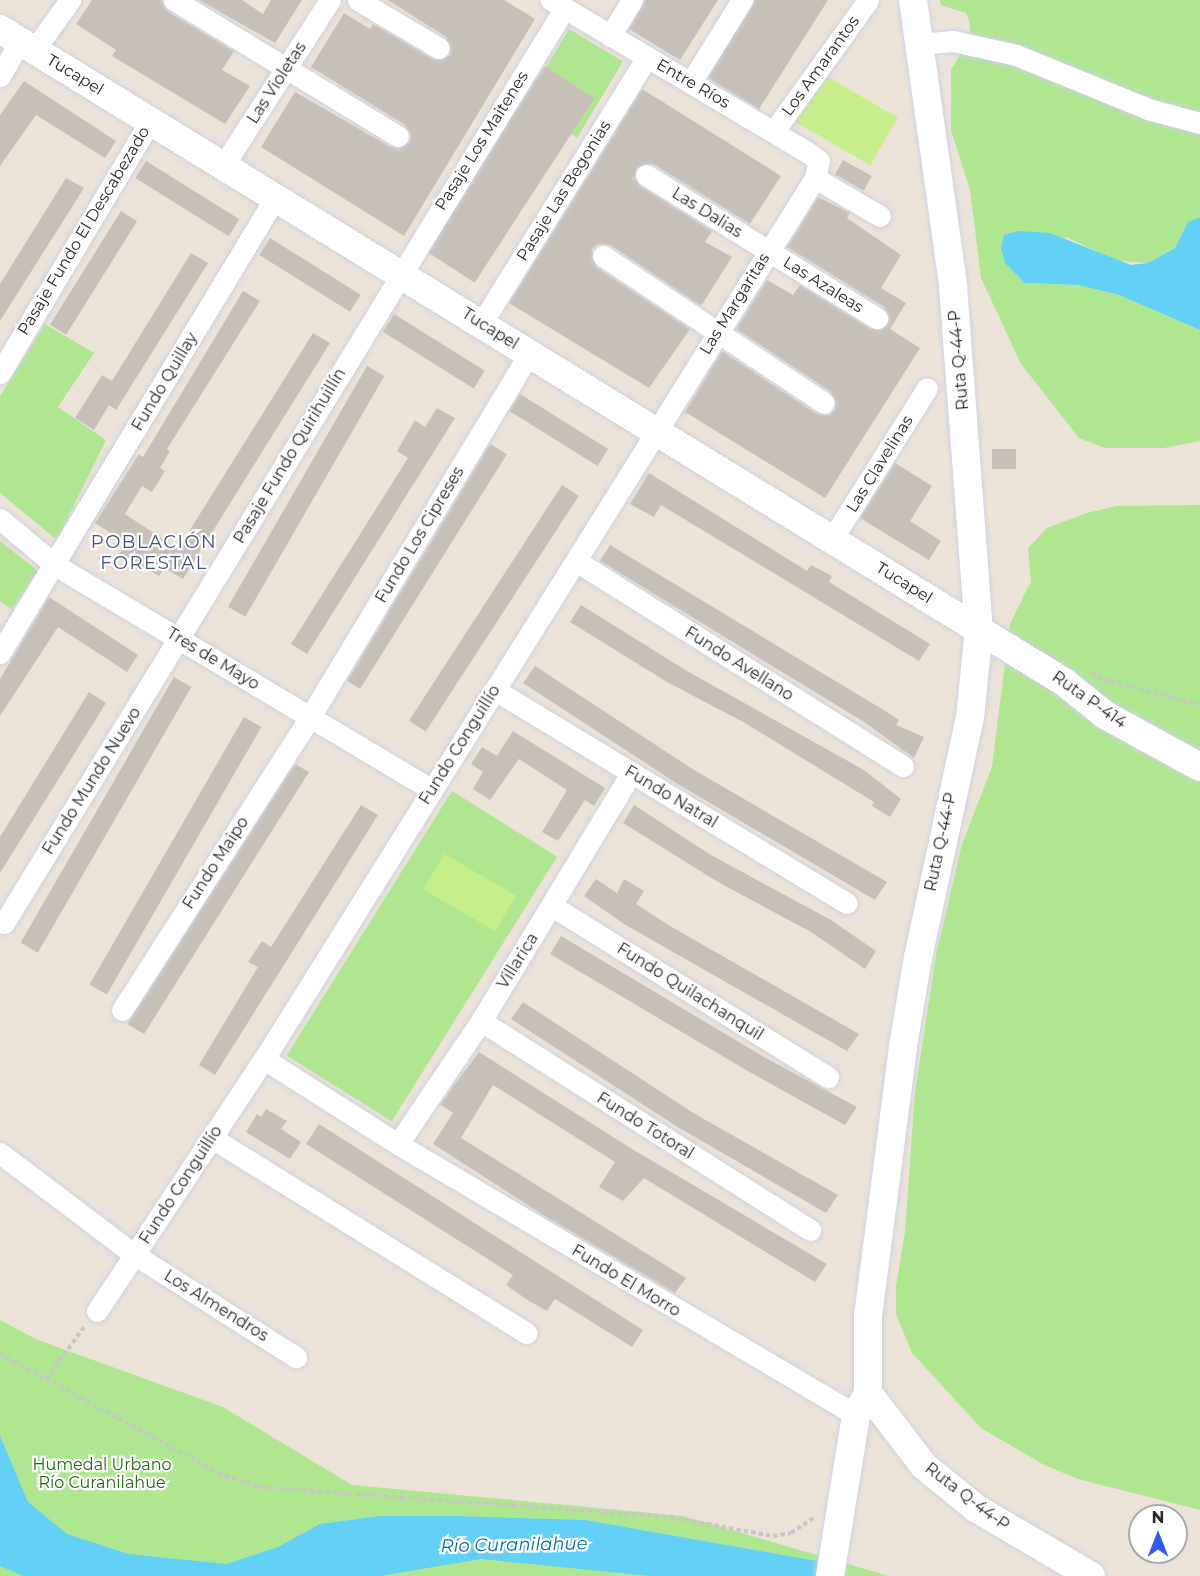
<!DOCTYPE html>
<meta charset="utf-8">
<style>
body{margin:0}
#map{position:relative;width:1200px;height:1576px;overflow:hidden;background:#ece3d8;font-family:Montserrat,sans-serif}
div>[style]{position:absolute}
.green>*{inset:0;background:#afe790;transform-origin:0 0}
.pitch>*{inset:0;background:#c6ef8b;transform-origin:0 0}
.water>*{inset:0;background:#63d1f6}
.building>*{inset:0;background:#c7c0b8;transform-origin:0 0}
.path>*{height:4px;margin-top:-2px;transform-origin:0;background:repeating-linear-gradient(90deg,#c7c7c7 0 4.5px,transparent 0 7.5px)}
.roads{filter:drop-shadow(0 0 2px #ced2e2) drop-shadow(0 0 2px #ced2e2)}
.street>*{height:21px;margin:-10.5px;padding:0 10.5px;transform-origin:10.5px;border-radius:10.5px;background:#fff}
.secondary>*{height:28px;margin:-14px;padding:0 14px;transform-origin:14px;border-radius:14px;background:#fff}
span{translate:-50% -50%;white-space:nowrap;text-align:center;line-height:1.15;-webkit-text-stroke:4.5px #fff;paint-order:stroke}
.street-label{font-size:16px;color:#282828}
.park-label{font-size:16px;color:#276815}
.neighbourhood-label{font-size:18px;color:#46507b;letter-spacing:1.5px}
.water-label{font-size:18px;color:#056c9f;font-style:italic}
.north{position:absolute;left:1128px;top:1504px;width:60px;height:60px;box-sizing:border-box;background:#fff;border:2px solid #a9a9a9;border-radius:50%;rotate:0deg;font-size:16px;font-weight:700;line-height:24px;text-align:center;color:#282828}
.north::after{content:'';display:block;margin:auto;width:21px;height:27px;background:#325bff;clip-path:polygon(50% 0,100% 100%,50% 72%,0 100%)}
</style>
<div id="map">
<div class="green">
<div style="clip-path:polygon(940px 0,1200px 0,1200px 217px,1188px 222px,1175px 248px,1148px 263px,1117px 261px,1066px 237px,1025px 283px,1079px 285px,1119px 295px,1200px 330px,1200px 441px,1164px 448px,1105px 448px,1079px 438px,1021px 364px,981px 278px,970px 190px,951px 130px,951px 70px,970px 38px,970px 24px,966px 13px,941px 5px)"></div>
<div style="left:569px;top:29px;width:63px;height:89px;rotate:31deg"></div>
<div style="clip-path:polygon(45px 324px,94px 353px,58px 407px,106px 440px,57px 540px,0 493px,0 396px)"></div>
<div style="clip-path:polygon(1200px 505px,1200px 1510px,1078px 1479px,1044px 1465px,981px 1428px,912px 1353px,896px 1314px,896px 1286px,905px 1232px,915px 1092px,936px 955px,962px 844px,992px 767px,1010px 624px,1031px 581px,1028px 548px,1047px 528px,1087px 513px,1116px 506px)"></div>
<div style="clip-path:polygon(0 541px,38px 571px,12px 609px,0 602px)"></div>
<div style="left:452px;top:791px;width:124px;height:312px;rotate:32deg"></div>
<div style="clip-path:polygon(0 1320px,38px 1340px,223px 1407px,352px 1485px,683px 1516px,889px 1576px,0 1576px)"></div>
</div>
<div class="pitch">
<div style="left:812px;top:68px;width:99px;height:55px;rotate:30deg"></div>
<div style="left:444px;top:854px;width:83px;height:41px;rotate:30deg"></div>
</div>
<div class="water">
<div style="clip-path:polygon(1200px 217px,1200px 330px,1119px 295px,1078px 285px,1025px 283px,1005px 263px,1001px 248px,1004px 235px,1018px 231px,1050px 233px,1131px 265px,1148px 263px,1175px 248px,1188px 222px)"></div>
<div style="clip-path:polygon(0 1436px,28px 1502px,67px 1534px,128px 1554px,227px 1564px,278px 1547px,320px 1524px,381px 1516px,453px 1516px,585px 1520px,822px 1562px,819px 1576px,649px 1576px,481px 1559px,380px 1576px,23px 1576px,0 1566px)"></div>
</div>
<div class="building">
<div style="clip-path:polygon(92px 0,161px 0,167px 11px,234px 51px,222px 70px,250px 86px,225px 124px,112px 56px,116px 50px,76px 24px)"></div>
<div style="clip-path:polygon(199px 0,242px 0,263px 14px,271px 0,302px 0,275px 43px)"></div>
<div style="clip-path:polygon(388px 0,504px 0,535px 19px,404px 236px,261px 147px,295px 92px,391px 147px,409px 143px,411px 136px,405px 125px,311px 67px,344px 13px,370px 29px,373px 24px,433px 59px,450px 55px,446px 37px)"></div>
<div style="clip-path:polygon(645px 0,718px 0,680px 60px,629px 29px)"></div>
<div style="clip-path:polygon(755px 0,828px 0,759px 109px,708px 78px)"></div>
<div style="left:545px;top:66px;width:59px;height:220px;rotate:33deg"></div>
<div style="clip-path:polygon(24px 81px,116px 141px,105px 158px,36px 115px,0 166px,0 115px)"></div>
<div style="clip-path:polygon(642px 89px,781px 176px,750px 224px,653px 164px,636px 168px,639px 185px,712px 231px,705px 242px,732px 257px,701px 306px,610px 245px,598px 244px,592px 249px,596px 267px,690px 329px,649px 388px,509px 303px)"></div>
<div style="left:843px;top:160px;width:33px;height:17px;rotate:29deg"></div>
<div style="left:146px;top:161px;width:110px;height:20px;rotate:32deg"></div>
<div style="clip-path:polygon(66px 178px,84px 188px,0 321px,0 284px)"></div>
<div style="clip-path:polygon(818px 197px,850px 213px,847px 218px,901px 255px,881px 288px,906px 303px,890px 329px,920px 348px,825px 498px,685px 412px,722px 351px,817px 414px,829px 415px,835px 410px,831px 392px,736px 329px,767px 280px,793px 295px,800px 285px,871px 329px,887px 325px,890px 318px,884px 307px,787px 247px)"></div>
<div style="left:121px;top:211px;width:19px;height:134px;rotate:32deg"></div>
<div style="left:270px;top:238px;width:107px;height:20px;rotate:32deg"></div>
<div style="clip-path:polygon(191px 253px,208px 263px,116px 410px,109px 405px,94px 430px,75px 418px,102px 375px,112px 381px)"></div>
<div style="clip-path:polygon(243px 291px,260px 301px,167px 449px,170px 451px,160px 468px,165px 471px,152px 492px,142px 486px,125px 514px,178px 549px,313px 333px,330px 343px,183px 579px,165px 568px,159px 576px,119px 554px,126px 543px,95px 523px,139px 454px,143px 457px)"></div>
<div style="left:394px;top:314px;width:107px;height:21px;rotate:32deg"></div>
<div style="left:367px;top:366px;width:20px;height:278px;rotate:30deg"></div>
<div style="left:520px;top:394px;width:104px;height:20px;rotate:32deg"></div>
<div style="clip-path:polygon(437px 408px,455px 418px,307px 654px,291px 644px,408px 458px,397px 451px,415px 420px,425px 427px)"></div>
<div style="clip-path:polygon(490px 444px,507px 454px,360px 689px,347px 681px)"></div>
<div style="left:992px;top:449px;width:24px;height:20px"></div>
<div style="clip-path:polygon(895px 463px,932px 486px,910px 521px,941px 541px,929px 560px,860px 518px)"></div>
<div style="clip-path:polygon(649px 473px,807px 571px,811px 565px,832px 576px,829px 582px,930px 644px,919px 661px,661px 505px,654px 517px,630px 504px)"></div>
<div style="left:562px;top:485px;width:20px;height:281px;rotate:33deg"></div>
<div style="clip-path:polygon(610px 545px,882px 709px,899px 720px,896px 725px,924px 737px,914px 758px,864px 722px,600px 561px)"></div>
<div style="clip-path:polygon(49px 597px,138px 655px,127px 672px,58px 627px,0 716px,0 679px)"></div>
<div style="clip-path:polygon(581px 605px,687px 671px,864px 770px,901px 799px,890px 817px,872px 806px,874px 802px,745px 723px,667px 682px,570px 622px)"></div>
<div style="clip-path:polygon(535px 666px,694px 770px,887px 882px,875px 900px,676px 783px,523px 683px)"></div>
<div style="left:174px;top:677px;width:20px;height:307px;rotate:30deg"></div>
<div style="clip-path:polygon(89px 692px,106px 703px,0 873px,0 837px)"></div>
<div style="left:244px;top:717px;width:20px;height:309px;rotate:30deg"></div>
<div style="clip-path:polygon(513px 731px,605px 788px,594px 806px,585px 800px,558px 841px,542px 832px,567px 790px,519px 759px,490px 800px,473px 789px,483px 772px,471px 764px,482px 747px,497px 756px)"></div>
<div style="clip-path:polygon(295px 764px,309px 772px,144px 1034px,127px 1024px)"></div>
<div style="clip-path:polygon(361px 805px,378px 815px,215px 1075px,199px 1065px,258px 967px,248px 962px,262px 941px,271px 947px)"></div>
<div style="clip-path:polygon(634px 805px,711px 855px,831px 920px,876px 951px,865px 969px,811px 932px,718px 882px,623px 823px)"></div>
<div style="clip-path:polygon(596px 879px,617px 893px,624px 879px,644px 891px,636px 904px,670px 926px,859px 1034px,847px 1051px,624px 924px,584px 896px)"></div>
<div style="clip-path:polygon(561px 936px,764px 1057px,857px 1107px,845px 1125px,746px 1070px,550px 954px)"></div>
<div style="clip-path:polygon(523px 1002px,695px 1114px,838px 1195px,826px 1213px,676px 1126px,511px 1019px)"></div>
<div style="clip-path:polygon(479px 1052px,632px 1149px,827px 1264px,815px 1282px,644px 1178px,623px 1201px,599px 1187px,615px 1162px,493px 1085px,461px 1138px,686px 1278px,675px 1293px,548px 1218px,433px 1144px,453px 1113px,440px 1104px)"></div>
<div style="clip-path:polygon(266px 1109px,287px 1121px,281px 1129px,301px 1142px,290px 1159px,246px 1132px,257px 1114px,261px 1117px)"></div>
<div style="clip-path:polygon(319px 1124px,643px 1330px,632px 1347px,555px 1299px,547px 1311px,529px 1301px,506px 1285px,513px 1275px,306px 1144px)"></div>
</div>
<div class="path">
<div style="left:1092px;top:672px;width:13px;rotate:32deg"></div>
<div style="left:1103px;top:679px;width:100px;rotate:15deg"></div>
<div style="left:0;top:1354px;width:256px;rotate:28.5deg"></div>
<div style="left:225px;top:1476px;width:35px;rotate:18deg"></div>
<div style="left:258px;top:1487px;width:413px;rotate:4.2deg"></div>
<div style="left:670px;top:1517px;width:105px;rotate:10.5deg"></div>
<div style="left:773px;top:1536px;width:18px;rotate:-9deg"></div>
<div style="left:791px;top:1533px;width:30px;rotate:-34deg"></div>
<div style="left:46px;top:1379px;width:66px;rotate:-53.7deg"></div>
</div>
<div class="roads">
<div class="street">
<div style="left:174px;top:0;width:262px;rotate:31.3deg"></div>
<div style="left:358px;top:0;width:94px;rotate:30.7deg"></div>
<div style="left:610px;top:36px;width:42px;rotate:-58.6deg"></div>
<div style="left:919px;top:44px;width:34px;rotate:-5deg"></div>
<div style="left:953px;top:41px;width:65px;rotate:12.5deg"></div>
<div style="left:1016px;top:55px;width:143px;rotate:22.2deg"></div>
<div style="left:1148px;top:109px;width:54px;rotate:15.1deg"></div>
<div style="left:34px;top:50px;width:62px;rotate:-54.2deg"></div>
<div style="left:0;top:76px;width:40px;rotate:-60.3deg"></div>
<div style="left:691px;top:82px;width:97px;rotate:-58.1deg"></div>
<div style="left:774px;top:131px;width:161px;rotate:-54.3deg"></div>
<div style="left:223px;top:166px;width:197px;rotate:-57.2deg"></div>
<div style="left:646px;top:175px;width:272px;rotate:31.8deg"></div>
<div style="left:815px;top:178px;width:75px;rotate:30.3deg"></div>
<div style="left:603px;top:256px;width:265px;rotate:33.6deg"></div>
<div style="left:481px;top:324px;width:314px;rotate:-58.1deg"></div>
<div style="left:0;top:373px;width:293px;rotate:-59.2deg"></div>
<div style="left:0;top:519px;width:72px;rotate:39.9deg"></div>
<div style="left:55px;top:565px;width:439px;rotate:30.8deg"></div>
<div style="left:832px;top:539px;width:178px;rotate:-57.8deg"></div>
<div style="left:576px;top:561px;width:386px;rotate:32.1deg"></div>
<div style="left:0;top:653px;width:532px;rotate:-58.85deg"></div>
<div style="left:495px;top:690px;width:411px;rotate:31.2deg"></div>
<div style="left:552px;top:906px;width:325px;rotate:31.8deg"></div>
<div style="left:4px;top:923px;width:1072px;rotate:-58.5deg"></div>
<div style="left:122px;top:1010px;width:348px;rotate:-57.3deg"></div>
<div style="left:310px;top:717px;width:425px;rotate:-58.9deg"></div>
<div style="left:481px;top:1021px;width:390px;rotate:32.4deg"></div>
<div style="left:264px;top:1059px;width:159px;rotate:32.4deg"></div>
<div style="left:398px;top:1144px;width:532px;rotate:30.61deg"></div>
<div style="left:212px;top:1138px;width:370px;rotate:31.8deg"></div>
<div style="left:398px;top:1144px;width:148px;rotate:-56deg"></div>
<div style="left:481px;top:1021px;width:290px;rotate:-58.8deg"></div>
<div style="left:0;top:1153px;width:169px;rotate:37.1deg"></div>
<div style="left:135px;top:1255px;width:191px;rotate:32.4deg"></div>
<div style="left:97px;top:1311px;width:302px;rotate:-56.5deg"></div>
<div style="left:264px;top:1059px;width:1039px;rotate:-57.98deg"></div>
<div style="left:815px;top:178px;width:17px;rotate:-77deg"></div>
<div style="left:819px;top:161px;width:15px;rotate:-143deg"></div>
<div style="left:807px;top:152px;width:298px;rotate:-149.3deg"></div>
</div>
<div class="secondary">
<div style="left:913px;top:0;width:289px;rotate:82deg"></div>
<div style="left:953px;top:286px;width:344px;rotate:85.7deg"></div>
<div style="left:979px;top:629px;width:88px;rotate:95.8deg"></div>
<div style="left:970px;top:717px;width:246px;rotate:102.2deg"></div>
<div style="left:918px;top:957px;width:91px;rotate:99.5deg"></div>
<div style="left:903px;top:1047px;width:270px;rotate:97.4deg"></div>
<div style="left:868px;top:1315px;width:78px;rotate:90deg"></div>
<div style="left:868px;top:1393px;width:92px;rotate:52.5deg"></div>
<div style="left:924px;top:1466px;width:68px;rotate:39.1deg"></div>
<div style="left:977px;top:1509px;width:132px;rotate:30.4deg"></div>
<div style="left:0;top:29px;width:1248px;rotate:31.54deg"></div>
<div style="left:1064px;top:682px;width:53px;rotate:38.8deg"></div>
<div style="left:1105px;top:715px;width:108px;rotate:28.7deg"></div>
<div style="left:830px;top:1576px;width:163px;rotate:-80.8deg"></div>
<div style="left:856px;top:1415px;width:25px;rotate:-61deg"></div>
</div>
</div>
<div class="street-label">
<span style="left:821px;top:66px;rotate:-54deg">Los Amarantos</span>
<span style="left:75px;top:75px;rotate:31deg">Tucapel</span>
<span style="left:277px;top:83px;rotate:-57deg">Las Violetas</span>
<span style="left:693px;top:84px;rotate:30deg">Entre Ríos</span>
<span style="left:482px;top:141px;rotate:-58deg">Pasaje Los Maitenes</span>
<span style="left:564px;top:191px;rotate:-58deg">Pasaje Las Begonias</span>
<span style="left:707px;top:213px;rotate:32deg">Las Dalias</span>
<span style="left:84px;top:231px;rotate:-59deg">Pasaje Fundo El Descabezado</span>
<span style="left:823px;top:285px;rotate:32deg">Las Azaleas</span>
<span style="left:735px;top:304px;rotate:-58deg">Las Margaritas</span>
<span style="left:490px;top:329px;rotate:32deg">Tucapel</span>
<span style="left:959px;top:360px;rotate:-95deg">Ruta Q-44-P</span>
<span style="left:165px;top:382px;rotate:-59deg">Fundo Quillay</span>
<span style="left:290px;top:456px;rotate:-59deg">Pasaje Fundo Quirihuillín</span>
<span style="left:880px;top:464px;rotate:-58deg">Las Clavelinas</span>
<span style="left:420px;top:535px;rotate:-59deg">Fundo Los Cipreses</span>
<span style="left:904px;top:583px;rotate:32deg">Tucapel</span>
<span style="left:213px;top:659px;rotate:31deg">Tres de Mayo</span>
<span style="left:739px;top:664px;rotate:32deg">Fundo Avellano</span>
<span style="left:1089px;top:700px;rotate:35deg">Ruta P-414</span>
<span style="left:460px;top:745px;rotate:-58deg">Fundo Conguillío</span>
<span style="left:92px;top:781px;rotate:-58deg">Fundo Mundo Nuevo</span>
<span style="left:671px;top:797px;rotate:31deg">Fundo Natral</span>
<span style="left:941px;top:842px;rotate:-78deg">Ruta Q-44-P</span>
<span style="left:216px;top:863px;rotate:-57deg">Fundo Maipo</span>
<span style="left:518px;top:961px;rotate:-58deg">Villarica</span>
<span style="left:690px;top:992px;rotate:32deg">Fundo Quilachanquil</span>
<span style="left:645px;top:1126px;rotate:32deg">Fundo Totoral</span>
<span style="left:181px;top:1185px;rotate:-57deg">Fundo Conguillío</span>
<span style="left:626px;top:1281px;rotate:31deg">Fundo El Morro</span>
<span style="left:216px;top:1306px;rotate:32deg">Los Almendros</span>
<span style="left:967px;top:1497px;rotate:37deg">Ruta Q-44-P</span>
</div>
<div class="park-label">
<span style="left:102px;top:1474px">Humedal Urbano<br>Río Curanilahue</span>
</div>
<div class="neighbourhood-label">
<span style="left:154px;top:553px">POBLACIÓN<br>FORESTAL</span>
</div>
<div class="water-label">
<span style="left:514px;top:1545px;rotate:-1deg">Río Curanilahue</span>
</div>
<div class="north">N</div>
</div>
